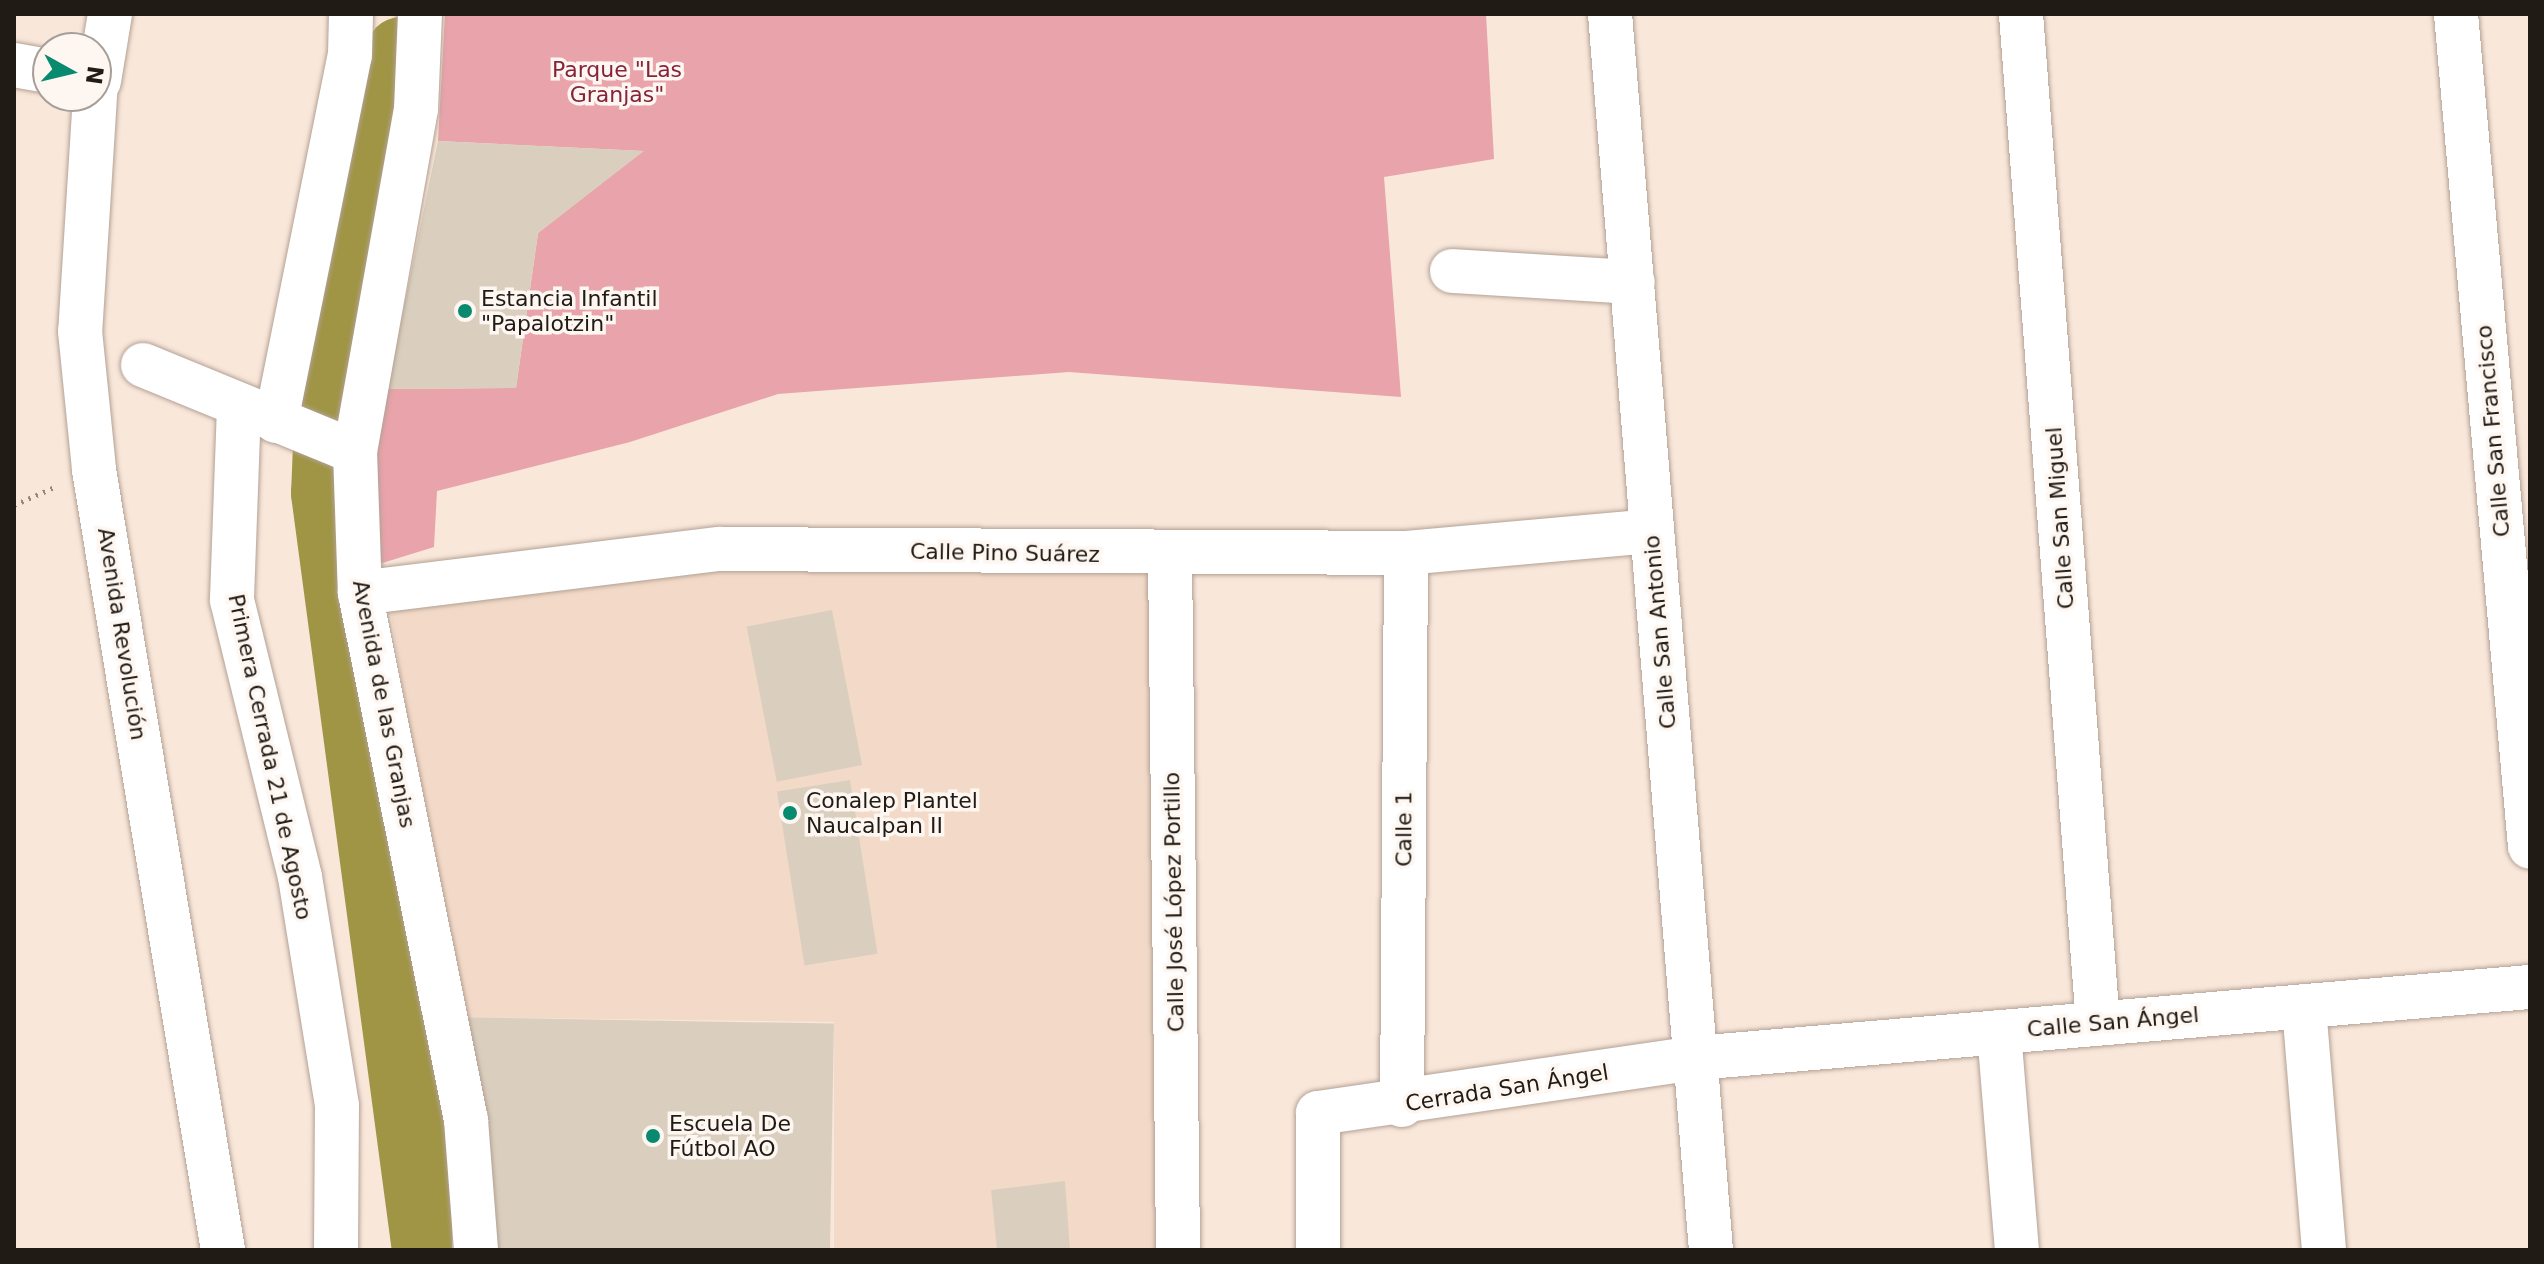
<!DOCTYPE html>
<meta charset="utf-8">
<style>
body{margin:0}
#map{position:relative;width:2544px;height:1264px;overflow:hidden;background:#f9e7da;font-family:"DejaVu Sans",sans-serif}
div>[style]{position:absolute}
.built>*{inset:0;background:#f3dac8}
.green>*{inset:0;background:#e8a3ab}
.river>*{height:70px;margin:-35px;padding:0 35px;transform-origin:35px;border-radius:35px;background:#9f9544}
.building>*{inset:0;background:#dacfbe;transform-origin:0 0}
.path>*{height:5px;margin-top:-2.5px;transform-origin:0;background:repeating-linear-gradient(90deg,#93877e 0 2px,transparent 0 8px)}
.roads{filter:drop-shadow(0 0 2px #b3a195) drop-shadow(0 0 2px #b3a195)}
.minor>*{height:44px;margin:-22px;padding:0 22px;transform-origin:22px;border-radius:22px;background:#fff}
.major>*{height:44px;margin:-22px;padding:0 22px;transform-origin:22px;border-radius:22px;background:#fff}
.dots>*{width:22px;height:22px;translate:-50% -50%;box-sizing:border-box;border:4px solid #fef6f1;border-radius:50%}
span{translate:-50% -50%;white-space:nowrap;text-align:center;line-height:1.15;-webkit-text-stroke:7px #fef6f1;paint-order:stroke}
.park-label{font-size:22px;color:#86233a}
.poi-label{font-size:22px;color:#211b16}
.left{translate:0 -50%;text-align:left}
.street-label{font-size:22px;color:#211b16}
.frame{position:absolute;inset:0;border:16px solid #211b16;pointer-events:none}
.north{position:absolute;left:32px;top:32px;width:80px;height:80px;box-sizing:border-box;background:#fef6f1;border:2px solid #a69e99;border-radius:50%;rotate:98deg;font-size:22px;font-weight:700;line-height:32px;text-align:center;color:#211b16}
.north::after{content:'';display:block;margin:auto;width:28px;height:36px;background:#088a6e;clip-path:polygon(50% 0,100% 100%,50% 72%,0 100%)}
</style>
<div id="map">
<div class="built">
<div style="clip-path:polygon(742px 567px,1153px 574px,1156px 1250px,834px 1250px,834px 1022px,456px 1017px,390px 609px)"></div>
</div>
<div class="green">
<div style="clip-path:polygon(445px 14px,1486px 14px,1494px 159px,1384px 177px,1401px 397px,1069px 372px,778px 394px,630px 442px,437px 491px,434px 547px,376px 565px,377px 447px,387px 389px,516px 388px,538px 233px,643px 151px,438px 141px)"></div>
</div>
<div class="river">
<div style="left:401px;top:52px;width:28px;rotate:90deg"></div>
<div style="left:401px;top:80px;width:156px;rotate:102.2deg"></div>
<div style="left:368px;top:232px;width:144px;rotate:104.9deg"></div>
<div style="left:331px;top:371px;width:122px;rotate:92.3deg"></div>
<div style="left:326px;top:493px;width:764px;rotate:82.4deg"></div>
</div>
<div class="building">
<div style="clip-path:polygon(438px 141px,644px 151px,538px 233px,516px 388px,387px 389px)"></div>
<div style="left:832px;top:610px;width:158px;height:87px;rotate:79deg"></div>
<div style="left:850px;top:780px;width:176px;height:74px;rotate:81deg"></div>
<div style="left:456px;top:1017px;width:378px;height:235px;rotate:1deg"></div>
<div style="clip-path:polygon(1065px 1181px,1070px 1250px,997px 1250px,991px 1190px)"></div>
</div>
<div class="path">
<div style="left:14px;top:505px;width:47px;rotate:-23.8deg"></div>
</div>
<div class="roads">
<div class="minor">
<div style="left:420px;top:14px;width:95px;rotate:92.4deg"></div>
<div style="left:416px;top:109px;width:348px;rotate:100.1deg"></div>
<div style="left:355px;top:452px;width:141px;rotate:88deg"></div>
<div style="left:360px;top:593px;width:538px;rotate:78.63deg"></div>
<div style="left:466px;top:1120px;width:130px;rotate:85.6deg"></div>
<div style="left:1610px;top:14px;width:1240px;rotate:85.33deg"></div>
<div style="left:2021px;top:14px;width:1012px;rotate:85.64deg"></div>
<div style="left:2456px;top:14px;width:836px;rotate:84.92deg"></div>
<div style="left:99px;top:81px;width:68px;rotate:-80.7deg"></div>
<div style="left:1452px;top:271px;width:181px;rotate:3.5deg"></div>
<div style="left:143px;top:365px;width:229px;rotate:22.3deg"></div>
<div style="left:239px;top:407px;width:193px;rotate:92.1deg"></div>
<div style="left:232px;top:600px;width:285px;rotate:76.2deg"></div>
<div style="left:300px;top:877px;width:232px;rotate:80.8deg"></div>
<div style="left:337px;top:1106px;width:144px;rotate:90.4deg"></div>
<div style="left:276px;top:421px;width:373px;rotate:-78.6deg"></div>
<div style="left:350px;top:55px;width:41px;rotate:-88.6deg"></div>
<div style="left:1170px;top:555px;width:695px;rotate:89.34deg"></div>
<div style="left:360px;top:593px;width:362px;rotate:-7deg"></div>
<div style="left:719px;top:549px;width:687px;rotate:0.33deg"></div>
<div style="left:1406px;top:553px;width:246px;rotate:-5.1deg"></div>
<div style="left:2304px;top:1007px;width:244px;rotate:85.3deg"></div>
<div style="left:1999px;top:1032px;width:219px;rotate:85.3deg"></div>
<div style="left:1402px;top:1105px;width:552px;rotate:-89.58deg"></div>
<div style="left:1318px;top:1250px;width:137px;rotate:-90deg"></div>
<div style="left:1318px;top:1113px;width:382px;rotate:-8.3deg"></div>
<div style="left:1696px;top:1058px;width:837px;rotate:-4.87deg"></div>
</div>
<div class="major">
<div style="left:14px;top:65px;width:35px;rotate:10deg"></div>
<div style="left:96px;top:80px;width:252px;rotate:93.6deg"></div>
<div style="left:80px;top:331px;width:140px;rotate:84.2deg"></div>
<div style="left:94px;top:470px;width:791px;rotate:80.61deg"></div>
</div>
</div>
<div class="dots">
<div style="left:465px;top:311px;background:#088a6e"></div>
<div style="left:790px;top:813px;background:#088a6e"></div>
<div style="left:653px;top:1136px;background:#088a6e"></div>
</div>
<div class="park-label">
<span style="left:617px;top:82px">Parque "Las<br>Granjas"</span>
</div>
<div class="poi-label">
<span class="left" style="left:481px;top:311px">Estancia Infantil<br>"Papalotzin"</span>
<span class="left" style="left:806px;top:813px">Conalep Plantel<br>Naucalpan II</span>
<span class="left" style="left:669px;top:1136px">Escuela De<br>Fútbol AO</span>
</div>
<div class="street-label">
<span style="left:2493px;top:431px;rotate:-95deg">Calle San Francisco</span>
<span style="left:2060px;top:518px;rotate:-94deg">Calle San Miguel</span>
<span style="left:1005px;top:553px;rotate:1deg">Calle Pino Suárez</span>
<span style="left:1660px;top:632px;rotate:-95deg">Calle San Antonio</span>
<span style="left:122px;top:634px;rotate:81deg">Avenida Revolución</span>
<span style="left:384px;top:704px;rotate:79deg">Avenida de las Granjas</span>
<span style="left:270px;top:757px;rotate:78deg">Primera Cerrada 21 de Agosto</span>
<span style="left:1404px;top:829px;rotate:-90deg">Calle 1</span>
<span style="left:1174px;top:902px;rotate:-91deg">Calle José López Portillo</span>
<span style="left:2113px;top:1022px;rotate:-5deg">Calle San Ángel</span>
<span style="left:1507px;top:1088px;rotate:-9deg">Cerrada San Ángel</span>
</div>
<div class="frame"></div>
<div class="north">N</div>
</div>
